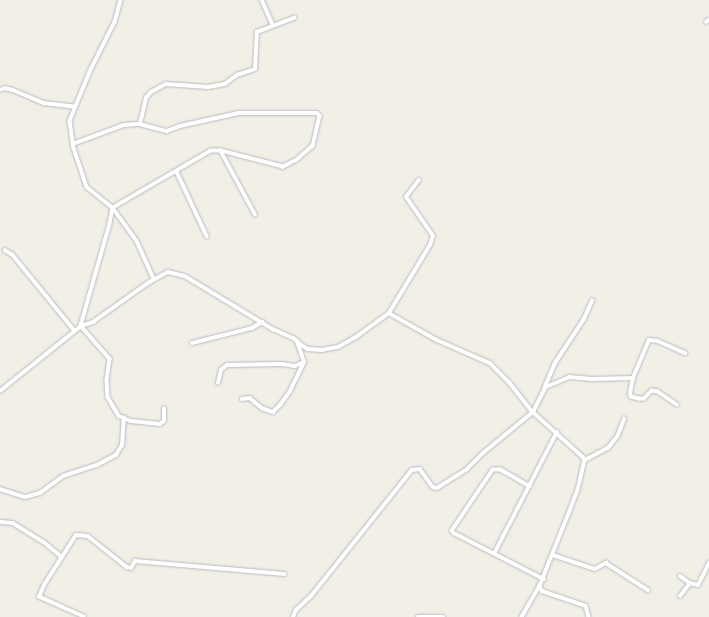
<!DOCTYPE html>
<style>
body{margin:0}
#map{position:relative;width:709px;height:617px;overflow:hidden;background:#f1efe6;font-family:"Golos Text",sans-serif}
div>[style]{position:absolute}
.roads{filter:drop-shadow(0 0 1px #b8bcc0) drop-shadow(0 0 1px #b8bcc0)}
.minor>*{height:3.5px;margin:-1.75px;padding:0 1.75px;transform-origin:1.75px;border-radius:1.75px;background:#fff}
span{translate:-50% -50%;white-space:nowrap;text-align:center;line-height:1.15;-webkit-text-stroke:3px #fff;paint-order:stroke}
</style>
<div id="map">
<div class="roads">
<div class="minor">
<div style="left:121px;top:0;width:23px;rotate:105deg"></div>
<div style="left:115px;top:22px;width:56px;rotate:116.6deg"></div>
<div style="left:90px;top:72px;width:53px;rotate:112.2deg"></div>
<div style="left:70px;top:121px;width:27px;rotate:82deg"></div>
<div style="left:74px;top:148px;width:41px;rotate:71.6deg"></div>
<div style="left:87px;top:187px;width:33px;rotate:39deg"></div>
<div style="left:113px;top:208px;width:16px;rotate:101deg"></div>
<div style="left:110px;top:224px;width:106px;rotate:105.9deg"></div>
<div style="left:81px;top:326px;width:44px;rotate:48.7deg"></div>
<div style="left:110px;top:359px;width:21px;rotate:98deg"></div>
<div style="left:107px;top:380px;width:17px;rotate:87deg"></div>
<div style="left:108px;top:397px;width:22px;rotate:60deg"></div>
<div style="left:119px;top:416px;width:13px;rotate:23deg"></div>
<div style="left:131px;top:421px;width:29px;rotate:6deg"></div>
<div style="left:160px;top:424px;width:5px;rotate:-37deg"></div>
<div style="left:164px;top:421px;width:12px;rotate:-90deg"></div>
<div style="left:262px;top:0;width:27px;rotate:66deg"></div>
<div style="left:706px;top:22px;width:4px;rotate:-34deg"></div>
<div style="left:0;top:90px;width:5px;rotate:-22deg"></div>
<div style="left:5px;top:88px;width:8px;rotate:14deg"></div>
<div style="left:13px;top:90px;width:34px;rotate:23deg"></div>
<div style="left:44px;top:103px;width:31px;rotate:7deg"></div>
<div style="left:140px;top:124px;width:28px;rotate:15deg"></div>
<div style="left:167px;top:131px;width:14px;rotate:-21deg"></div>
<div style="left:180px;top:126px;width:60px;rotate:-12.4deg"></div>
<div style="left:239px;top:113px;width:78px"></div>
<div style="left:317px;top:113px;width:4px;rotate:45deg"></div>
<div style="left:320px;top:116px;width:31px;rotate:103deg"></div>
<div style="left:313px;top:146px;width:21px;rotate:139deg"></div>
<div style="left:297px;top:160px;width:16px;rotate:153deg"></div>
<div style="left:283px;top:167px;width:64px;rotate:-165.5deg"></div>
<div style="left:221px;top:151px;width:10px;rotate:180deg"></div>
<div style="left:211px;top:151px;width:113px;rotate:149.8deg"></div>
<div style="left:113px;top:208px;width:41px;rotate:54deg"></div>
<div style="left:137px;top:241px;width:42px;rotate:65.9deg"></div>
<div style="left:73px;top:144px;width:54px;rotate:-20.4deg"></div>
<div style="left:124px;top:125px;width:16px;rotate:-4deg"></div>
<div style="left:140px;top:124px;width:27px;rotate:-77deg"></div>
<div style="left:146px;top:98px;width:8px;rotate:-50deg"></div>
<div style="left:151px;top:92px;width:17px;rotate:-28deg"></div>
<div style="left:166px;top:84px;width:42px;rotate:4.1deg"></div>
<div style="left:208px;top:87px;width:17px;rotate:-10deg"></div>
<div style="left:225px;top:84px;width:15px;rotate:-37deg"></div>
<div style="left:237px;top:75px;width:19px;rotate:-18deg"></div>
<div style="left:255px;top:69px;width:37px;rotate:-87deg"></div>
<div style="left:257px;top:32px;width:40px;rotate:-21deg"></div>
<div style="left:221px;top:151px;width:72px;rotate:61.6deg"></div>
<div style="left:177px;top:172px;width:71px;rotate:64.9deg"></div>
<div style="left:5px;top:250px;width:9px;rotate:32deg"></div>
<div style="left:13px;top:255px;width:98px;rotate:50.8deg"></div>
<div style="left:389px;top:313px;width:55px;rotate:29.4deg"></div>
<div style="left:437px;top:340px;width:58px;rotate:23.5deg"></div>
<div style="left:490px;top:363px;width:28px;rotate:45deg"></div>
<div style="left:510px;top:383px;width:37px;rotate:52deg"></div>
<div style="left:533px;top:412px;width:67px;rotate:42deg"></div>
<div style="left:583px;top:457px;width:4px;rotate:56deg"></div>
<div style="left:585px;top:460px;width:31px;rotate:103deg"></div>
<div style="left:578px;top:490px;width:22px;rotate:111deg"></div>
<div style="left:570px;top:511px;width:81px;rotate:111.8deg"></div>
<div style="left:540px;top:586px;width:36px;rotate:120deg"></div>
<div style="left:192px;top:343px;width:62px;rotate:-14deg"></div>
<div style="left:252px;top:328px;width:12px;rotate:-31deg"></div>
<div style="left:218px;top:383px;width:13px;rotate:-77deg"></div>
<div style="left:221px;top:370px;width:8px;rotate:-40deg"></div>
<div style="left:227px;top:365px;width:55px;rotate:-1deg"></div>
<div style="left:282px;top:364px;width:13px;rotate:9deg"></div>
<div style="left:295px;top:366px;width:10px;rotate:-24deg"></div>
<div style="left:544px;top:389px;width:28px;rotate:-67deg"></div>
<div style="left:555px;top:363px;width:53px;rotate:-56.6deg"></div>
<div style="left:584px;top:319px;width:20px;rotate:-66deg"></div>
<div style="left:0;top:391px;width:104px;rotate:-38.7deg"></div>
<div style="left:81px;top:326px;width:13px;rotate:-18deg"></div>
<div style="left:93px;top:322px;width:67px;rotate:-35.3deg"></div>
<div style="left:148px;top:283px;width:23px;rotate:-29deg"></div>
<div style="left:168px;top:272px;width:17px;rotate:13deg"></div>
<div style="left:185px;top:276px;width:103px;rotate:31.1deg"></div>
<div style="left:273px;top:329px;width:24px;rotate:24deg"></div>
<div style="left:295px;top:339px;width:7px;rotate:45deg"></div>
<div style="left:300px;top:344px;width:9px;rotate:32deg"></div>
<div style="left:308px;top:349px;width:14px;rotate:4deg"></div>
<div style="left:322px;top:350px;width:16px;rotate:-11deg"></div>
<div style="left:338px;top:347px;width:21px;rotate:-29deg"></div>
<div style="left:356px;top:337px;width:41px;rotate:-36deg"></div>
<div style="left:389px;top:313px;width:79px;rotate:-58.9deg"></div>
<div style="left:430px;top:245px;width:9px;rotate:-72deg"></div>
<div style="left:433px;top:236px;width:47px;rotate:-124.7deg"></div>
<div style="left:406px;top:197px;width:21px;rotate:-53deg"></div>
<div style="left:242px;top:399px;width:8px;rotate:-7deg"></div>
<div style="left:250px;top:398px;width:16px;rotate:40deg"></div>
<div style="left:262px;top:408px;width:12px;rotate:20deg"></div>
<div style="left:273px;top:412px;width:10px;rotate:-45deg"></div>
<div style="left:280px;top:405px;width:17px;rotate:-54deg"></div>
<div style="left:290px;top:391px;width:32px;rotate:-64deg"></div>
<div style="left:304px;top:362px;width:21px;rotate:-109deg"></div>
<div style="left:677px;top:405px;width:23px;rotate:-146deg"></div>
<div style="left:658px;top:392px;width:6px;rotate:-171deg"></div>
<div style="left:652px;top:391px;width:11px;rotate:135deg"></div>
<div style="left:644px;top:399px;width:5px;rotate:180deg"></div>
<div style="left:639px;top:399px;width:8px;rotate:-166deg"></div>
<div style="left:631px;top:397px;width:4px;rotate:-104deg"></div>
<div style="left:630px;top:393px;width:15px;rotate:-79deg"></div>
<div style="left:633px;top:378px;width:41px;rotate:-67.2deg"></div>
<div style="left:649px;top:340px;width:9px;rotate:6deg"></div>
<div style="left:658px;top:341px;width:30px;rotate:24deg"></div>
<div style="left:585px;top:460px;width:26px;rotate:-28deg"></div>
<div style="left:608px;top:448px;width:16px;rotate:-52deg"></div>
<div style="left:618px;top:435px;width:17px;rotate:-69deg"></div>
<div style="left:530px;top:487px;width:34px;rotate:-150deg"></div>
<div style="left:500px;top:470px;width:7px;rotate:180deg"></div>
<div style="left:493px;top:470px;width:73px;rotate:123.9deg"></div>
<div style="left:452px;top:531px;width:3px;rotate:45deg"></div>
<div style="left:454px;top:533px;width:101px;rotate:27.1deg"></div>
<div style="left:0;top:489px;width:26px;rotate:18deg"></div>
<div style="left:25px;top:497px;width:16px;rotate:-15deg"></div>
<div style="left:40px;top:493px;width:29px;rotate:-36deg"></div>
<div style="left:63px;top:476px;width:36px;rotate:-18deg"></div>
<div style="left:97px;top:465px;width:21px;rotate:-28deg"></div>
<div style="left:116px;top:455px;width:12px;rotate:-59deg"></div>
<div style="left:122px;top:445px;width:27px;rotate:-86deg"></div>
<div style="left:0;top:522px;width:13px;rotate:4deg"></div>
<div style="left:13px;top:523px;width:36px;rotate:32deg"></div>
<div style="left:44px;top:542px;width:23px;rotate:40deg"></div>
<div style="left:494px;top:554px;width:137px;rotate:-62.7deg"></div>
<div style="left:553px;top:555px;width:44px;rotate:18.4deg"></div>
<div style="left:595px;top:569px;width:13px;rotate:-29deg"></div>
<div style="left:606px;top:563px;width:50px;rotate:32.7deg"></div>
<div style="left:680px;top:576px;width:12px;rotate:35deg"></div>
<div style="left:690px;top:583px;width:8px;rotate:14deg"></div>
<div style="left:698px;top:585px;width:25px;rotate:-63deg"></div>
<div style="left:540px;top:586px;width:5px;rotate:68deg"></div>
<div style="left:542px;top:591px;width:46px;rotate:18.8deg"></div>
<div style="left:586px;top:606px;width:11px;rotate:75deg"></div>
<div style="left:680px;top:596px;width:16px;rotate:-52deg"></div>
<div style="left:84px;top:617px;width:49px;rotate:-156deg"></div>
<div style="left:39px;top:597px;width:13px;rotate:-67deg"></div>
<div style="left:44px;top:585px;width:59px;rotate:-57.4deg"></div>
<div style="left:76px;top:535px;width:12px;rotate:5deg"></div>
<div style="left:88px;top:536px;width:50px;rotate:38.5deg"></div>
<div style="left:127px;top:567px;width:4px;rotate:14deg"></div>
<div style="left:131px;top:568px;width:8px;rotate:-60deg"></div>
<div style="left:135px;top:561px;width:150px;rotate:5deg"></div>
<div style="left:293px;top:617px;width:8px;rotate:-67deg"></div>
<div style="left:296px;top:610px;width:21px;rotate:-43deg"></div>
<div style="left:311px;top:596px;width:161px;rotate:-51.3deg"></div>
<div style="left:412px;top:470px;width:8px;rotate:-7deg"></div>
<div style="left:420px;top:469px;width:22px;rotate:54deg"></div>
<div style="left:433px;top:487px;width:4px;rotate:14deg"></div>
<div style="left:437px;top:488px;width:36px;rotate:-32deg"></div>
<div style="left:467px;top:469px;width:23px;rotate:-45deg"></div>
<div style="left:483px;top:453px;width:65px;rotate:-39.4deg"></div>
<div style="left:533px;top:412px;width:28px;rotate:-63deg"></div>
<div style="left:546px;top:387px;width:25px;rotate:-23deg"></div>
<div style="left:569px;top:377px;width:23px;rotate:5deg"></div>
<div style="left:592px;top:379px;width:41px;rotate:-1.4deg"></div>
<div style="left:418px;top:617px;width:25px"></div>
</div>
</div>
</div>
